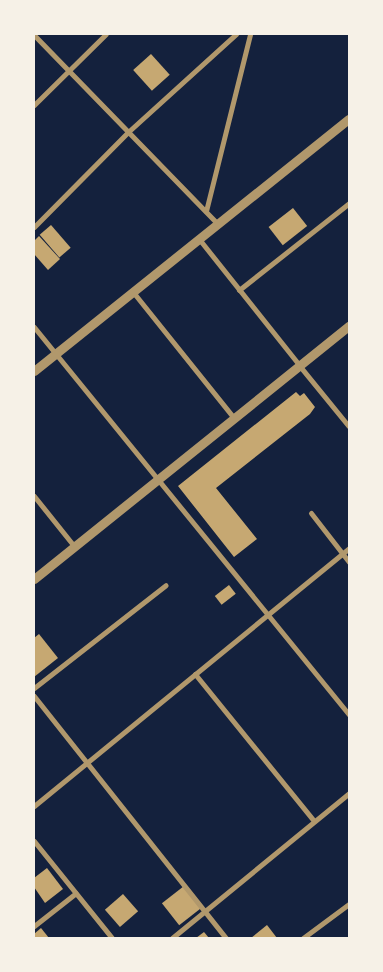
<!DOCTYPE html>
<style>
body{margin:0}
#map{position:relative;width:383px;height:972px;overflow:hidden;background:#14213d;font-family:Ubuntu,sans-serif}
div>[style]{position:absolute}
.building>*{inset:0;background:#c6a872;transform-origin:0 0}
.pedestrian>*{height:4.5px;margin:-2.25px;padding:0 2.25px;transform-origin:2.25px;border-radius:2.25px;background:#b1986c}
.minor>*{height:5px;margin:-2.5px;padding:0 2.5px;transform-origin:2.5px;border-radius:2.5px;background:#b1986c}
.tertiary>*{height:9px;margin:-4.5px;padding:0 4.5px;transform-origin:4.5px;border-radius:4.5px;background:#b1986c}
span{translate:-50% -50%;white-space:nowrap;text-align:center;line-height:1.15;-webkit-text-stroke:4px #f6f1e7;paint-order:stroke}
.frame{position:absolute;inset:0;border:35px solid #f6f1e7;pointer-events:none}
</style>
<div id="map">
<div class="building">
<div style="left:151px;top:54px;width:28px;height:24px;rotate:48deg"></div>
<div style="left:293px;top:208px;width:23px;height:31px;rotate:52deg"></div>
<div style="left:51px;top:225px;width:30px;height:15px;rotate:49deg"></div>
<div style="clip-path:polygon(39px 236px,60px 259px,48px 270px,34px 254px,34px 241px)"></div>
<div style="clip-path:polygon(296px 392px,300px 396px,304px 393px,315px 407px,310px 414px,216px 488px,257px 539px,234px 557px,178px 486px)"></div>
<div style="left:229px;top:585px;width:11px;height:18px;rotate:52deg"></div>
<div style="clip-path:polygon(39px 634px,58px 658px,34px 677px,34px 638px)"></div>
<div style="clip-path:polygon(47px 868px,63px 889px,45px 903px,34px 887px,34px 878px)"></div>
<div style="left:184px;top:886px;width:28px;height:28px;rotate:52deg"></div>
<div style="left:123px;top:894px;width:23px;height:24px;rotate:49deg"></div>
<div style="clip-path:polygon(267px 925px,277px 938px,251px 938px)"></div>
<div style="clip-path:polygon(41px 928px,49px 938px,34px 938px,34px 934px)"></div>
<div style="clip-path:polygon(204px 932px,209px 938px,196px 938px)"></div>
</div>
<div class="pedestrian">
<div style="left:300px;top:366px;width:77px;rotate:50.8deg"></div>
</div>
<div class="minor">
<div style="left:34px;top:35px;width:264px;rotate:45.8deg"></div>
<div style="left:34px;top:105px;width:101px;rotate:-44.6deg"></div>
<div style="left:206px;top:211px;width:182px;rotate:-76deg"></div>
<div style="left:34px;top:227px;width:134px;rotate:-45.3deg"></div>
<div style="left:128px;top:132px;width:146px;rotate:-42.2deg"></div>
<div style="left:199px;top:239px;width:162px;rotate:51.5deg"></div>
<div style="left:239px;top:290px;width:140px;rotate:-38.3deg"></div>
<div style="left:133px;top:292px;width:161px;rotate:51.3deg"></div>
<div style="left:34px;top:327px;width:500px;rotate:50.9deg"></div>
<div style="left:34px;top:496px;width:64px;rotate:51.3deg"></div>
<div style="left:311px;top:513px;width:62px;rotate:52.2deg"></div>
<div style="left:195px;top:674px;width:189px;rotate:51deg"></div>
<div style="left:34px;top:688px;width:167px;rotate:-38deg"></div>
<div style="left:34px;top:696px;width:309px;rotate:51.6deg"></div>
<div style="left:34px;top:806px;width:407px;rotate:-39.3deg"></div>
<div style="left:34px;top:841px;width:124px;rotate:51.2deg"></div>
<div style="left:34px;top:926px;width:53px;rotate:-38.2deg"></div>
<div style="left:172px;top:938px;width:229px;rotate:-39.3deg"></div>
<div style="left:303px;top:938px;width:57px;rotate:-36.5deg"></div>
</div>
<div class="tertiary">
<div style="left:34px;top:371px;width:403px;rotate:-38.7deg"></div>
<div style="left:34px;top:579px;width:404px;rotate:-38.8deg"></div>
</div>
<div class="frame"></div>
</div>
